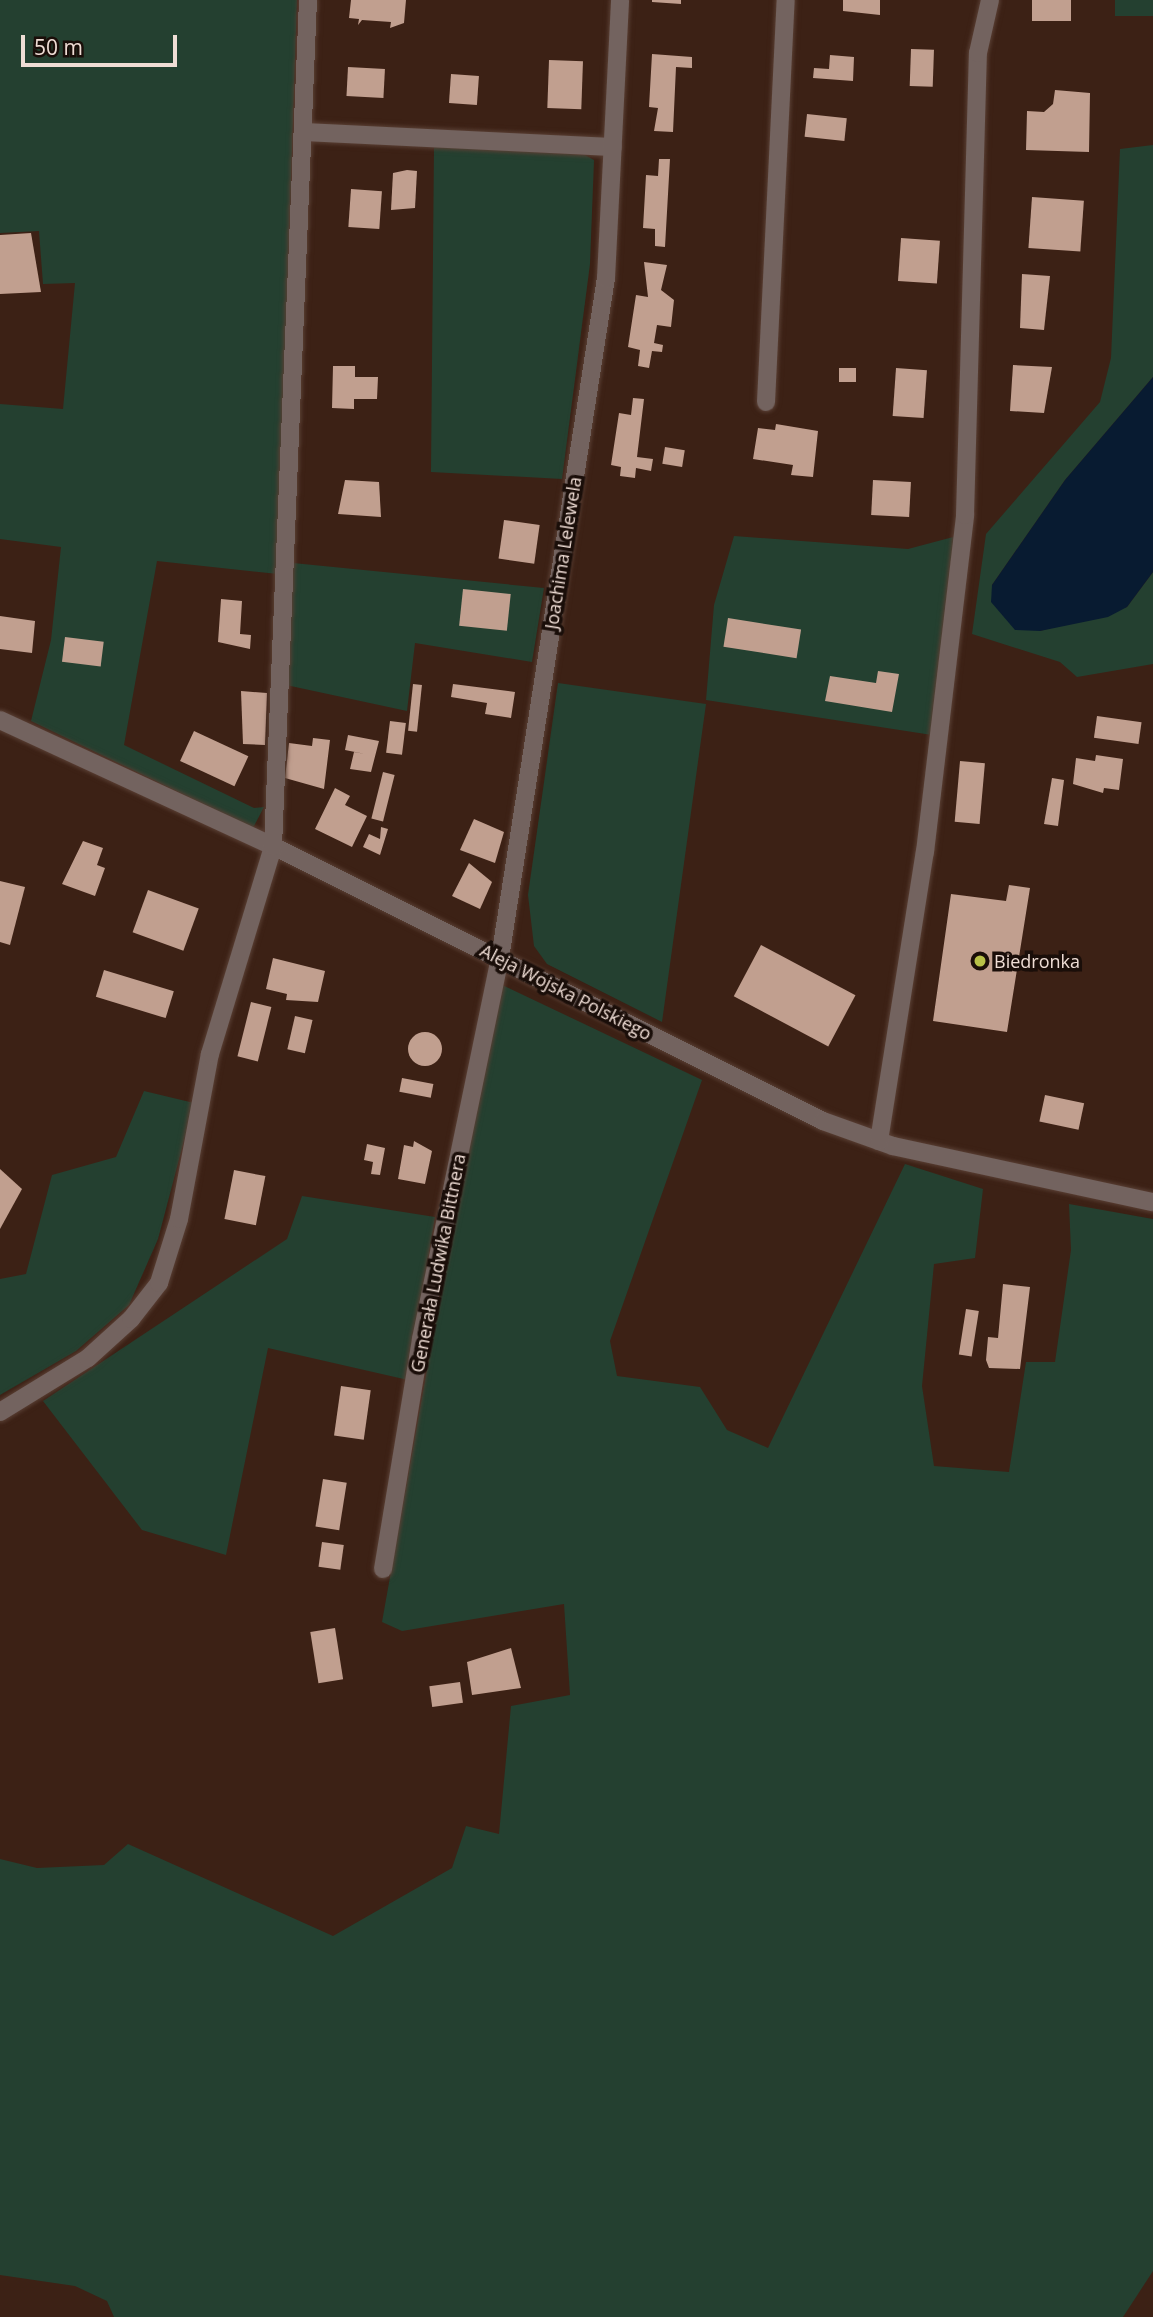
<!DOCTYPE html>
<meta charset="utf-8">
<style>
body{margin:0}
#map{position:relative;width:1153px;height:2317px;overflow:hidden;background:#3c2115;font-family:"Open Sans",sans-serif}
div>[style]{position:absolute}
.green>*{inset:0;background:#244030;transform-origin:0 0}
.water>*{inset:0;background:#081b31}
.building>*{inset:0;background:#c19f8f;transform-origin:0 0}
.round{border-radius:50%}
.roads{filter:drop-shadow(0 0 2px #593f34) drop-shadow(0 0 2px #593f34)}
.minor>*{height:18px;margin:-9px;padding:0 9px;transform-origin:9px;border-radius:9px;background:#73635f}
.dots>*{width:19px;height:19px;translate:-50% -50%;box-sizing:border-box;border:4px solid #1a0e09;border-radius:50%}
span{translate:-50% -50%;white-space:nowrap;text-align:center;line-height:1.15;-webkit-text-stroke:7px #1a0e09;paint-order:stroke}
.street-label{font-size:18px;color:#efddd5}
.poi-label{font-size:18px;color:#efddd5}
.left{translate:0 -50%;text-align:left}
.scale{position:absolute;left:21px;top:35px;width:156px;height:32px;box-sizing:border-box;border:4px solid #efddd5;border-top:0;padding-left:9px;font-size:21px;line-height:24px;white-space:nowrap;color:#efddd5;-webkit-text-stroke:5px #1a0e09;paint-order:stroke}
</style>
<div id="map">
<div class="green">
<div style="clip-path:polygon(0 0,297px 0,278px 574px,157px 561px,124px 745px,254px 808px,264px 807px,253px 828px,31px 721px,51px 640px,61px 547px,0 539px,0 404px,63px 409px,75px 283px,43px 284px,39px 231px,0 233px)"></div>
<div style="left:1115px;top:0;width:38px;height:16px"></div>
<div style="clip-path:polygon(1153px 145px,1153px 377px,1065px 480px,992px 585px,1040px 631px,1127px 607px,1153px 572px,1153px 664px,1077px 677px,1060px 662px,972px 634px,986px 534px,1100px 402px,1111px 358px,1120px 149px)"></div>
<div style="clip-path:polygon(434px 146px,585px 155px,594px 160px,590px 264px,562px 479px,431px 472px)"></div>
<div style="clip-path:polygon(734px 536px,908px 549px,957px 536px,932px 735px,706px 700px,714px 605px)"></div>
<div style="clip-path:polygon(293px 563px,544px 588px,532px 662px,415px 643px,407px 711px,286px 685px)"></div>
<div style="clip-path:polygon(558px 683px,706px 704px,662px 1022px,547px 964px,534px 946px,528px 895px)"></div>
<div style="clip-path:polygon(496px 982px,702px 1080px,610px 1341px,617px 1376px,700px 1387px,727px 1430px,768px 1448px,905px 1164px,983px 1189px,975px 1258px,934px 1264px,922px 1386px,934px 1466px,1009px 1472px,1026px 1362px,1055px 1362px,1071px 1250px,1069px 1204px,1153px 1219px,1153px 2271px,1123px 2317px,114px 2317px,107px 2301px,75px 2286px,0 2275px,0 1859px,37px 1868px,104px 1865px,128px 1844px,333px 1936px,452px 1868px,466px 1826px,499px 1834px,511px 1706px,570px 1695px,564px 1604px,402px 1631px,382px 1622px)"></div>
<div style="clip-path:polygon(144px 1091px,194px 1103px,158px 1239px,129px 1305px,76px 1351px,0 1395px,0 1279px,26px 1274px,52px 1175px,116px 1157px)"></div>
<div style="clip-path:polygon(302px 1196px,435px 1217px,408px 1380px,268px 1348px,226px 1555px,142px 1530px,43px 1401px,287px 1239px)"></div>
</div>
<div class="water">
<div style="clip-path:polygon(1153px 377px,1153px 572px,1127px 607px,1108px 617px,1040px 631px,1015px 630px,991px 602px,992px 585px,1065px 480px)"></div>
</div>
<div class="building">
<div style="clip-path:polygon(351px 0,406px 0,404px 23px,390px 28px,391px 22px,362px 20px,358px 25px,359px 19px,349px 18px)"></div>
<div style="clip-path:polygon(652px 0,681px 0,681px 4px,652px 2px)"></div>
<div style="clip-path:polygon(843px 0,880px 0,880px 15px,843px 11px)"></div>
<div style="left:1032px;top:0;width:39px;height:21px"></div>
<div style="left:911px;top:49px;width:23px;height:37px;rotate:2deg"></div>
<div style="clip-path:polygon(652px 54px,692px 57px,692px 68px,676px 67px,673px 132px,654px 131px,658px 108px,649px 107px)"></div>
<div style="clip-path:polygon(830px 55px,854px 57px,853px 81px,813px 78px,814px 68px,829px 69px)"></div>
<div style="left:549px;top:60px;width:34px;height:48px;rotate:2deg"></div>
<div style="left:348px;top:67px;width:37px;height:29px;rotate:3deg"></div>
<div style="left:451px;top:74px;width:28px;height:29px;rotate:4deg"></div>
<div style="clip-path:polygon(1055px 90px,1090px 93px,1089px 152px,1026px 150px,1027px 111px,1044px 112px,1053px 104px)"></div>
<div style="left:807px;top:114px;width:40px;height:23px;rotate:6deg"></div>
<div style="clip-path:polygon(659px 159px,670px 159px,665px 247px,655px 246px,655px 229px,643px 228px,646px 175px,658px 176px)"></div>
<div style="clip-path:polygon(407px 170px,417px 171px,415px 208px,391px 210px,393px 173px)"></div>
<div style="left:351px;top:189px;width:31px;height:38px;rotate:4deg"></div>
<div style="left:1032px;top:197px;width:52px;height:51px;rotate:4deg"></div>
<div style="clip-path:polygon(31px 233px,41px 292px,0 294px,0 235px)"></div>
<div style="left:901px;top:238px;width:39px;height:43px;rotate:4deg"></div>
<div style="clip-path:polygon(644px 262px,667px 265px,661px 290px,674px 300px,671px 327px,657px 325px,654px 343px,663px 345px,662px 352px,652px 351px,649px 368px,638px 366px,640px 350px,628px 347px,636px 295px,648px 297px)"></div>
<div style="clip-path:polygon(1022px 274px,1050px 276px,1044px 330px,1020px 328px)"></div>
<div style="clip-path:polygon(1013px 365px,1052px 367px,1044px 413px,1010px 411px)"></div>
<div style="clip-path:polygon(333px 366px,355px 366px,355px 377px,378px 377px,377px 399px,354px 399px,354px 409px,332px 408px)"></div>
<div style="left:839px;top:368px;width:17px;height:14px"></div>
<div style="left:896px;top:368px;width:31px;height:48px;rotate:4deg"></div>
<div style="clip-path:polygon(633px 398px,644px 399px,637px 457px,653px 459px,651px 471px,636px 468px,635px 478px,620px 476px,621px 467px,611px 465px,619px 413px,631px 415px)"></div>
<div style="clip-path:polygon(776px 424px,818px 431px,813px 477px,791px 475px,793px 465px,753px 459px,758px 428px,775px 430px)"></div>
<div style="left:665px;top:447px;width:20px;height:17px;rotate:9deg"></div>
<div style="clip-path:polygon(345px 480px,379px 482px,381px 517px,338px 514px)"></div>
<div style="left:873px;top:480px;width:38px;height:35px;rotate:3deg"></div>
<div style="left:504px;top:520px;width:36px;height:39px;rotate:8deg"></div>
<div style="left:463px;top:589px;width:48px;height:37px;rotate:6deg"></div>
<div style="clip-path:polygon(221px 599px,242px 601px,240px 634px,251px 635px,250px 649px,218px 642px)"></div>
<div style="clip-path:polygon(0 616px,35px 621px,32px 653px,0 649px)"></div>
<div style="left:728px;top:618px;width:74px;height:29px;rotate:9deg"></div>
<div style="left:65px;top:637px;width:39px;height:25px;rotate:7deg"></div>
<div style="clip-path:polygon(878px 671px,899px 674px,892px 712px,825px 701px,830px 676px,876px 683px)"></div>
<div style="left:413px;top:684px;width:9px;height:47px;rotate:6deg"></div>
<div style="clip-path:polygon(453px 684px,515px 692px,511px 718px,485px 714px,487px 703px,451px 697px)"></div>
<div style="clip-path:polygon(241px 691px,267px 693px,265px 745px,243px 744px)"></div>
<div style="left:1097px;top:716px;width:45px;height:22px;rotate:8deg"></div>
<div style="left:390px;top:721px;width:16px;height:32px;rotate:7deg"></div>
<div style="left:194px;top:731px;width:60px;height:33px;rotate:25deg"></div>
<div style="clip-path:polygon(348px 735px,379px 741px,371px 772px,350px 769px,354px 752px,365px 754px,345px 750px)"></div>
<div style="clip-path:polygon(313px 738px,330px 740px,324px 789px,285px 778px,289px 743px,312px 746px)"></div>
<div style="clip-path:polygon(1096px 755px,1123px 759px,1119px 790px,1104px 788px,1103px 793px,1073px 784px,1076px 758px,1095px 761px)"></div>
<div style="left:960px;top:761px;width:25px;height:61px;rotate:5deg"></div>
<div style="left:383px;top:772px;width:12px;height:48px;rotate:14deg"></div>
<div style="clip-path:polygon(1052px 778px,1064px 780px,1058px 826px,1044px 824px)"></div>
<div style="clip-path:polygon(335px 788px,350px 796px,345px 805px,367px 816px,352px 847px,315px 829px)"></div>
<div style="clip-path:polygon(474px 819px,504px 832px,495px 863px,460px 850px)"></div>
<div style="clip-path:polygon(381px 827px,388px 829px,380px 855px,363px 847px,369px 834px,380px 839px)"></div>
<div style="clip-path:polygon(83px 841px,103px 848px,97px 865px,105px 868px,95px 896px,62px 884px)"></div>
<div style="clip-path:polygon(469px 863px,492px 882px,480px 909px,452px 896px)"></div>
<div style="clip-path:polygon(0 881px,25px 887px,10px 945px,0 942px)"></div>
<div style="clip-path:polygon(1009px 885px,1030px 888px,1007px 1032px,933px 1021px,951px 894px,1006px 901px)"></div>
<div style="left:148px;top:890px;width:54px;height:45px;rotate:20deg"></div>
<div style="left:761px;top:945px;width:107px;height:58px;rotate:28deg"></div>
<div style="clip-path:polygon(273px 958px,325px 971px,318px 1002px,286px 1000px,287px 994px,266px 989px)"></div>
<div style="left:104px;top:970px;width:73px;height:28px;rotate:17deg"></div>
<div style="left:251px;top:1002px;width:21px;height:56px;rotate:14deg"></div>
<div style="left:295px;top:1016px;width:18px;height:34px;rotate:13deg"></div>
<div class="round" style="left:408px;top:1032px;width:34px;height:34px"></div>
<div style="left:402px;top:1078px;width:32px;height:14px;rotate:11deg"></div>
<div style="left:1045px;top:1095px;width:40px;height:27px;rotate:12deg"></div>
<div style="clip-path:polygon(414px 1141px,432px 1151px,425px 1184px,398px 1179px,404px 1145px,413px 1147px)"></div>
<div style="clip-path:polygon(367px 1144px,385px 1148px,380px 1175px,371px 1174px,373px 1162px,364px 1160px)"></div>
<div style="clip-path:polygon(0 1169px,22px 1189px,0 1229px)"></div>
<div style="left:234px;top:1170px;width:32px;height:50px;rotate:11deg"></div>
<div style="clip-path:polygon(1003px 1284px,1030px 1287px,1020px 1369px,989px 1368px,986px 1360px,988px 1337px,998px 1338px)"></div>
<div style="left:966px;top:1309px;width:13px;height:46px;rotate:9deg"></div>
<div style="left:341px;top:1386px;width:30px;height:50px;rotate:8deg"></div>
<div style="left:323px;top:1479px;width:24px;height:48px;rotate:9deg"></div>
<div style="left:322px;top:1542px;width:22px;height:25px;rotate:8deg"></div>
<div style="left:335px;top:1628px;width:52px;height:25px;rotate:81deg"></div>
<div style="clip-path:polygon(511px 1648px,521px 1688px,472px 1695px,467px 1662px)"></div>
<div style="left:460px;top:1682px;width:21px;height:31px;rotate:82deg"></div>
</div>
<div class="roads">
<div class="minor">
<div style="left:303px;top:132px;width:310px;rotate:2.8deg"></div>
<div style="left:766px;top:402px;width:402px;rotate:-87.2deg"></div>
<div style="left:0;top:720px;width:301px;rotate:24.8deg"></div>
<div style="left:273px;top:846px;width:615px;rotate:26.57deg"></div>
<div style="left:823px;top:1121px;width:74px;rotate:19.7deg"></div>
<div style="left:893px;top:1146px;width:266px;rotate:12.2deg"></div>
<div style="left:879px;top:1141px;width:293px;rotate:-81deg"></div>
<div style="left:925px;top:852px;width:339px;rotate:-83.2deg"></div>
<div style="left:965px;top:515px;width:462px;rotate:-88.4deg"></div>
<div style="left:978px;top:53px;width:54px;rotate:-77.2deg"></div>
<div style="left:0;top:1412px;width:103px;rotate:-31.5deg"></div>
<div style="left:88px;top:1358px;width:58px;rotate:-42.2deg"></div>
<div style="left:131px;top:1319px;width:46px;rotate:-52.1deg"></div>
<div style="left:159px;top:1283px;width:67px;rotate:-72.6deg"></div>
<div style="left:179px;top:1219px;width:168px;rotate:-79.4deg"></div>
<div style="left:210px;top:1054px;width:217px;rotate:-73.1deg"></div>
<div style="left:273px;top:846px;width:847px;rotate:-87.63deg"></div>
<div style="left:383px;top:1569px;width:233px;rotate:-80.6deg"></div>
<div style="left:421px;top:1339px;width:389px;rotate:-78.3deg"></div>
<div style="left:500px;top:958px;width:688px;rotate:-81.14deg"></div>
<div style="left:606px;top:278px;width:278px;rotate:-87.1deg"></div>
</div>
</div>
<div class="dots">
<div style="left:980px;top:961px;background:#b7c148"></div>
</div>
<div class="street-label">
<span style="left:563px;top:553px;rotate:-81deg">Joachima Lelewela</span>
<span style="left:566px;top:992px;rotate:27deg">Aleja Wojska Polskiego</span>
<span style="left:438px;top:1263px;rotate:-79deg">Generała Ludwika Bittnera</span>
</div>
<div class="poi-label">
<span class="left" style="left:994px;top:961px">Biedronka</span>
</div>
<div class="scale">50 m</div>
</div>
